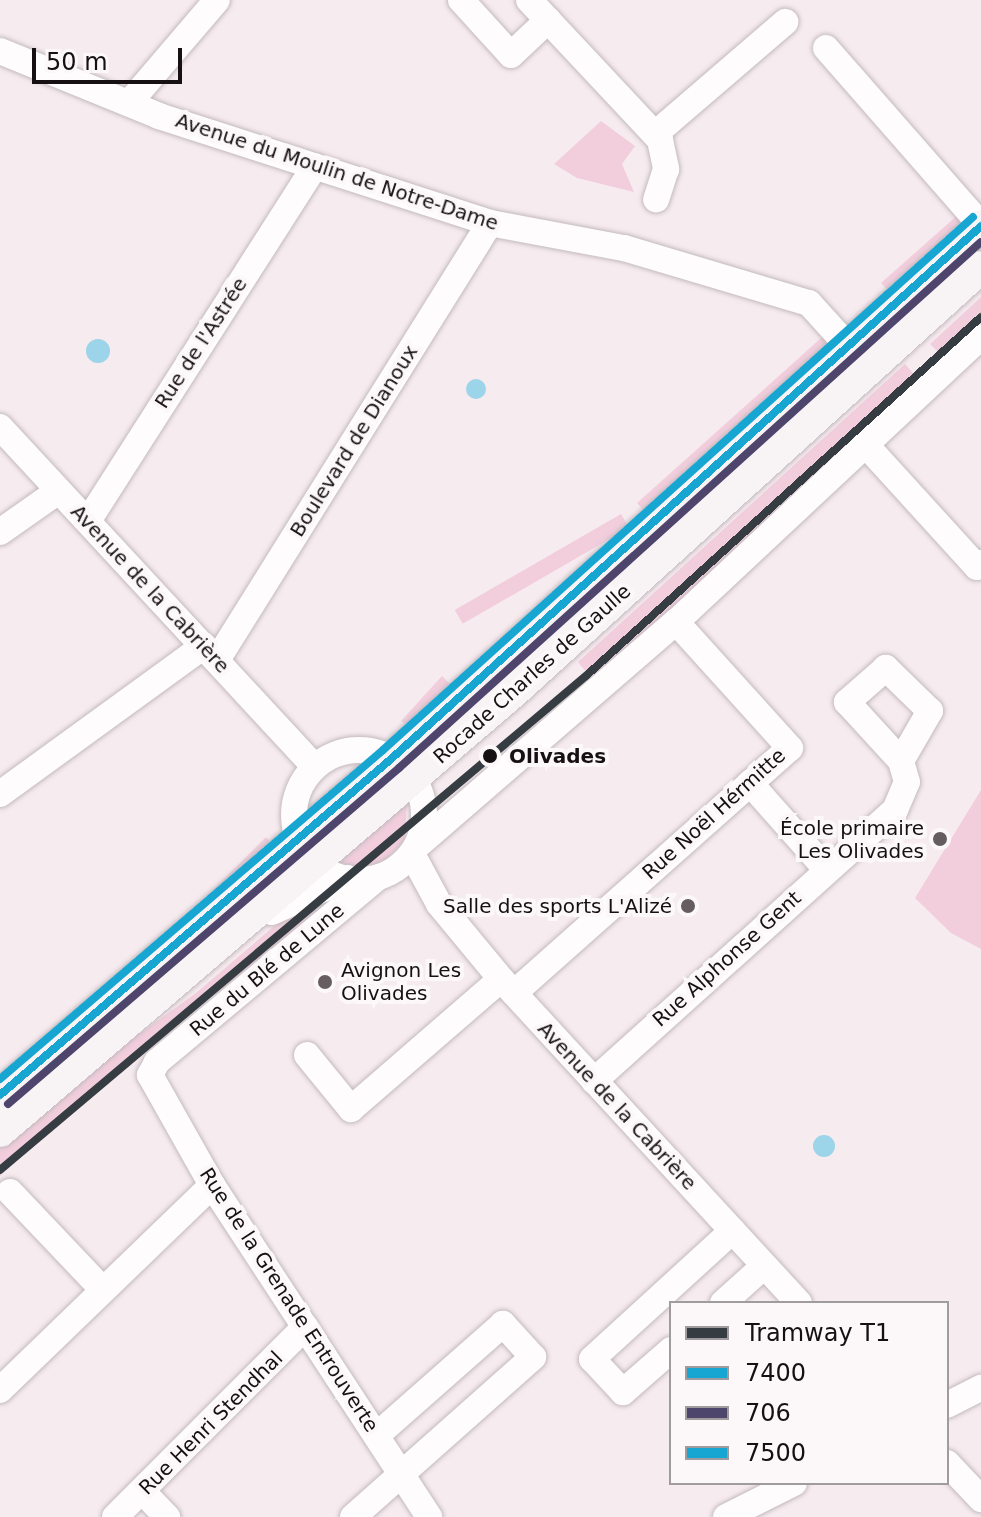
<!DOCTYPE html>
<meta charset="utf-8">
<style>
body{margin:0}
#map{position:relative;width:981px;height:1517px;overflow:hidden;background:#f6ebef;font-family:"DejaVu Sans",sans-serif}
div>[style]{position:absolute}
.green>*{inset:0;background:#f2cedd;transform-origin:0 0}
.water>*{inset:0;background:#9cd4e9}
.round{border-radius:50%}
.roads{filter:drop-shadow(0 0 2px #c3babe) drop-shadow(0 0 2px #c3babe)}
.minor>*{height:26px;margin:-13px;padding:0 13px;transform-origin:13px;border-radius:13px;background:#fefcfd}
.minor>.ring{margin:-13px;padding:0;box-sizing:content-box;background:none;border:26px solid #fefcfd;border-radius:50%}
.major>*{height:32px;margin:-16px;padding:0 16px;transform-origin:16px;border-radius:16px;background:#f8f3f5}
.bus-1>*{height:8px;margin:-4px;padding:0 4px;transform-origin:4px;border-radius:4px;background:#16a6d1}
.bus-2>*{height:8px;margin:-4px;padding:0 4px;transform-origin:4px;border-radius:4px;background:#4e456d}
.bus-3>*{height:8px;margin:-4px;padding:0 4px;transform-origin:4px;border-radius:4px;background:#16a6d1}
.tram-1>*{height:8px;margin:-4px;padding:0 4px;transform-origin:4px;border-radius:4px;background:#363d42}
.dots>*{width:22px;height:22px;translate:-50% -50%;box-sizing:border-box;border:4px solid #fcf8fa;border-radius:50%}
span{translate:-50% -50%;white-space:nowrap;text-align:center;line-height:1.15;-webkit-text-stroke:8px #fcf8fa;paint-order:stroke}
.street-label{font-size:20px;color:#171013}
.stop-label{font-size:20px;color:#171013;font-weight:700}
.left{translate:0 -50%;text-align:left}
.poi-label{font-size:20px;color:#171013}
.right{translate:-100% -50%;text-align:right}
.legend{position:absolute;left:669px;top:1301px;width:280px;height:184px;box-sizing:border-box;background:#fcf8fa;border:2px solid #a09b9e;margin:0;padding:10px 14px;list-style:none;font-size:24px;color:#171013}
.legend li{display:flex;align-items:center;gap:16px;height:40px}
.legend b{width:40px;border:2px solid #a09b9e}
.scale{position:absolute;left:32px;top:48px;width:150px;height:36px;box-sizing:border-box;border:4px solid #171013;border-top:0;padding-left:10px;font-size:24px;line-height:28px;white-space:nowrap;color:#171013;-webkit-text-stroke:6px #fcf8fa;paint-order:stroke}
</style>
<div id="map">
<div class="green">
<div style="clip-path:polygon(601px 121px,635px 146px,622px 164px,634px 192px,577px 178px,554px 164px)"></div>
<div style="clip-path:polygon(960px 213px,962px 228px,890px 293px,881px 283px)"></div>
<div style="clip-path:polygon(981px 297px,981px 324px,944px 358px,930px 344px)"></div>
<div style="clip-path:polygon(830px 330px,834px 344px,647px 514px,637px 503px)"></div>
<div style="clip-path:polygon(905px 364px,919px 380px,595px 683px,578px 662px)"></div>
<div style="left:621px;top:514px;width:16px;height:192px;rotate:60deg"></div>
<div style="clip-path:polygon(442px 676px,452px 686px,408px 726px,401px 721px)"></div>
<div style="clip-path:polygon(981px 790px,981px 949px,951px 933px,915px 898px)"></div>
<div style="clip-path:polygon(407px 798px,405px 840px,385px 861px,363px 868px,334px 861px)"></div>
<div style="clip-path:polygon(266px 837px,273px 846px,183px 920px)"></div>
<div style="clip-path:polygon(307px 898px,319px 912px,94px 1090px,0 1176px,0 1143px,126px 1034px,142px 1032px,196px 993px)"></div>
</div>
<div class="water">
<div class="round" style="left:86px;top:339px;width:24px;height:24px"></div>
<div class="round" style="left:466px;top:379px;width:20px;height:20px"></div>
<div class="round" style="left:813px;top:1135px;width:22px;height:22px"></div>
</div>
<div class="roads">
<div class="minor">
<div style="left:461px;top:0;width:74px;rotate:47.7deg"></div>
<div style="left:511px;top:55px;width:51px;rotate:-43.4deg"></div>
<div style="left:529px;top:0;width:192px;rotate:46.9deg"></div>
<div style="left:660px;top:140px;width:30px;rotate:78deg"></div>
<div style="left:666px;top:169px;width:32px;rotate:108deg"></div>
<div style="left:826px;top:48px;width:235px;rotate:48.8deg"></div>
<div style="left:0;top:51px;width:172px;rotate:22.2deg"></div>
<div style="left:159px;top:116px;width:348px;rotate:17.9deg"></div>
<div style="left:490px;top:223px;width:136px;rotate:10.6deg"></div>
<div style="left:624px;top:248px;width:193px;rotate:16.6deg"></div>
<div style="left:809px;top:303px;width:58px;rotate:47.8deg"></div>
<div style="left:129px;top:103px;width:135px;rotate:-49.5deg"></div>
<div style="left:655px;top:134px;width:172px;rotate:-40.7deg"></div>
<div style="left:0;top:427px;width:462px;rotate:47.2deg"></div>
<div style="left:865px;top:444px;width:166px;rotate:47.7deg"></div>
<div style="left:977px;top:567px;width:6px;rotate:-45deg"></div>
<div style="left:88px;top:521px;width:421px;rotate:-57.4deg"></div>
<div style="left:0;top:532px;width:70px;rotate:-35.1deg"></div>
<div style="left:217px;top:660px;width:515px;rotate:-58.01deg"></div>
<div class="ring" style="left:294px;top:750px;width:104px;height:104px"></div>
<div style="left:750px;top:783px;width:115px;rotate:48.5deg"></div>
<div style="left:0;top:794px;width:252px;rotate:-36deg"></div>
<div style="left:417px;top:846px;width:342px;rotate:-40.9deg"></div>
<div style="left:676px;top:622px;width:417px;rotate:-43.1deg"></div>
<div style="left:412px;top:854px;width:57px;rotate:61.6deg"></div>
<div style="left:439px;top:904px;width:97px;rotate:50.4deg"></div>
<div style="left:501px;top:979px;width:440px;rotate:47.4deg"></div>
<div style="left:377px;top:878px;width:287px;rotate:140.1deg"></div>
<div style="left:157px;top:1062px;width:15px;rotate:118deg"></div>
<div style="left:150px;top:1075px;width:126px;rotate:60.6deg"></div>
<div style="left:212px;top:1185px;width:397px;rotate:56.8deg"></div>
<div style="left:272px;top:912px;width:83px;rotate:-24.1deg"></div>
<div style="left:514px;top:993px;width:369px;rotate:-41.6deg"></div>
<div style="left:790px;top:748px;width:170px;rotate:-132.1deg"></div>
<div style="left:307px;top:1055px;width:70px;rotate:50.8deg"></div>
<div style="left:351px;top:1109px;width:198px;rotate:-40.9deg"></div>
<div style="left:594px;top:1081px;width:405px;rotate:-42deg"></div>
<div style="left:895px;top:810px;width:30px;rotate:-67deg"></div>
<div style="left:907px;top:782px;width:22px;rotate:-106deg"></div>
<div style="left:901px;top:761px;width:58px;rotate:-59.9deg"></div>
<div style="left:930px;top:711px;width:62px;rotate:-135.7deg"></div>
<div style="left:886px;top:668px;width:52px;rotate:138.9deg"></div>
<div style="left:847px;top:702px;width:80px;rotate:47.5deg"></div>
<div style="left:10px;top:1192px;width:135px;rotate:46.5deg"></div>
<div style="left:723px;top:1303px;width:55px;rotate:-42.1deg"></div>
<div style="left:671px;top:1350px;width:64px;rotate:138.8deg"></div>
<div style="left:623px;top:1392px;width:45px;rotate:-133.2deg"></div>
<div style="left:592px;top:1359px;width:190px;rotate:-42.4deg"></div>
<div style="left:0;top:1390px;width:295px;rotate:-44deg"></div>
<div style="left:947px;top:1405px;width:38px;rotate:-27deg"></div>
<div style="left:947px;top:1463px;width:50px;rotate:46.6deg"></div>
<div style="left:143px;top:1492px;width:35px;rotate:46deg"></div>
<div style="left:115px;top:1517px;width:269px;rotate:-45deg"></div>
<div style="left:353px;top:1517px;width:241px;rotate:-41.6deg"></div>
<div style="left:533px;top:1357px;width:45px;rotate:-132.3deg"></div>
<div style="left:503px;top:1324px;width:169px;rotate:138.6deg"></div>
<div style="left:726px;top:1517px;width:76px;rotate:-26.6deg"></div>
</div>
<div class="major">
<div style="left:0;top:1095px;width:516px;rotate:-40.67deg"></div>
<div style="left:391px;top:759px;width:795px;rotate:-42.09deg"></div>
<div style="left:0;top:1131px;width:675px;rotate:-40.56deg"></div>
<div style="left:513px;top:692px;width:632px;rotate:-42.24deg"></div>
</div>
</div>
<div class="bus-1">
<div style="left:0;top:1095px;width:516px;rotate:-40.67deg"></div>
<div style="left:391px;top:759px;width:795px;rotate:-42.09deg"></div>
</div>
<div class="bus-2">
<div style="left:8px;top:1104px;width:516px;rotate:-40.67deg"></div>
<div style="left:399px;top:768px;width:784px;rotate:-42.11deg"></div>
</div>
<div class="bus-3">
<div style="left:0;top:1079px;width:505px;rotate:-40.66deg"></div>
<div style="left:383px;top:750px;width:795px;rotate:-42.09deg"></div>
</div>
<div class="tram-1">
<div style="left:0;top:1170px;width:768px;rotate:-40.14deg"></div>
<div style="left:587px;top:675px;width:532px;rotate:-42.26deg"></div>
</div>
<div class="dots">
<div style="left:490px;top:756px;background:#171013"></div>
<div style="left:940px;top:839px;background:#655d60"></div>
<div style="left:688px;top:906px;background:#655d60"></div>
<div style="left:325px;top:982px;background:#655d60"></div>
</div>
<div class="street-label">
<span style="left:337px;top:172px;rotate:18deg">Avenue du Moulin de Notre-Dame</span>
<span style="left:201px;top:343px;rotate:-57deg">Rue de l'Astrée</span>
<span style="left:354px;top:441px;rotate:-58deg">Boulevard de Dianoux</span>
<span style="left:150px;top:589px;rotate:47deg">Avenue de la Cabrière</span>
<span style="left:532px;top:674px;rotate:-42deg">Rocade Charles de Gaulle</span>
<span style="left:714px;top:814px;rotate:-42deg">Rue Noël Hérmitte</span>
<span style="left:727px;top:959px;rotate:-42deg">Rue Alphonse Gent</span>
<span style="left:267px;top:970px;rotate:-40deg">Rue du Blé de Lune</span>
<span style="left:617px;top:1106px;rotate:47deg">Avenue de la Cabrière</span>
<span style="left:289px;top:1300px;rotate:57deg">Rue de la Grenade Entrouverte</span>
<span style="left:211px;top:1423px;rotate:-45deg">Rue Henri Stendhal</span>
</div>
<div class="stop-label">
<span class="left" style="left:509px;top:756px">Olivades</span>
</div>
<div class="poi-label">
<span class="right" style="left:924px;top:840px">École primaire<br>Les Olivades</span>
<span class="right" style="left:672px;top:906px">Salle des sports L'Alizé</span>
<span class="left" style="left:341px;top:982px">Avignon Les<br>Olivades</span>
</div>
<ul class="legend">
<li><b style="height:10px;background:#363d42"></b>Tramway T1</li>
<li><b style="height:10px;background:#16a6d1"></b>7400</li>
<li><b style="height:10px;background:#4e456d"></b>706</li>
<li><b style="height:10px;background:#16a6d1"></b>7500</li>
</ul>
<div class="scale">50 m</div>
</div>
